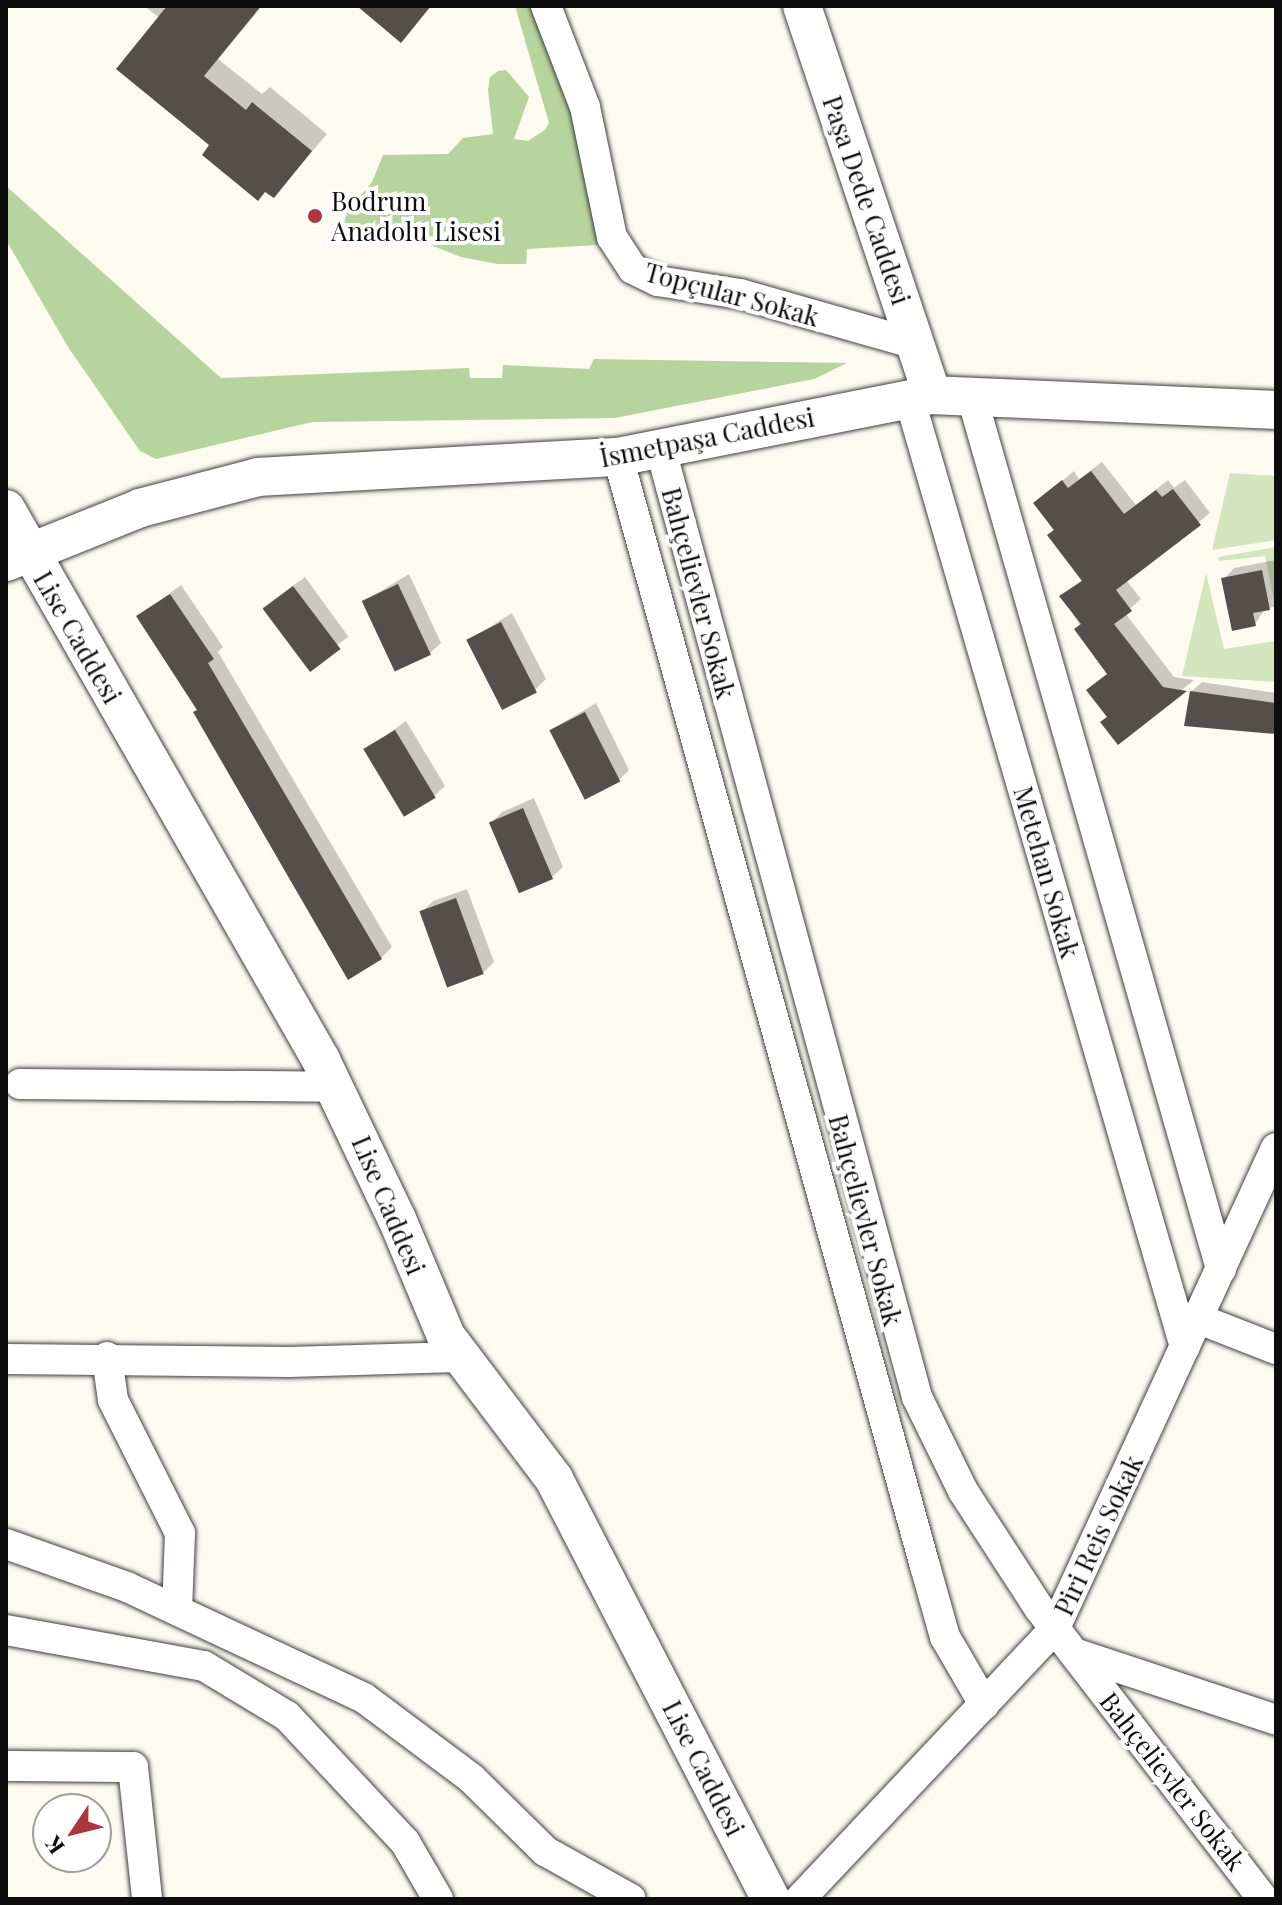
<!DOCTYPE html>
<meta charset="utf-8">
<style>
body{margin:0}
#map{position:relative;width:1282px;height:1905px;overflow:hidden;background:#fdfaf0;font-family:"Playfair Display",serif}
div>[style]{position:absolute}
.green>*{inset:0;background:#d2e5bc}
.forest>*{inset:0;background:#b6d49d}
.shadow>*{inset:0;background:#0003;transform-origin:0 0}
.building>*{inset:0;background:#554f4b;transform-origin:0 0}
.roads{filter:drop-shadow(0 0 2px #404040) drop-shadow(0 0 2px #404040)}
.minor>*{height:30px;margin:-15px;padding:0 15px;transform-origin:15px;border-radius:15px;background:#fff}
.tertiary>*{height:38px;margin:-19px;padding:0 19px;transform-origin:19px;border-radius:19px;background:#fff}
.dots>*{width:22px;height:22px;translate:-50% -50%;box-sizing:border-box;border:4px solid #fff;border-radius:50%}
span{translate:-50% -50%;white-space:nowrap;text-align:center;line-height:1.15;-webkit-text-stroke:8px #fff;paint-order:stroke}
.street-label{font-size:26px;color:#0d0d0d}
.poi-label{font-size:26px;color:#0d0d0d}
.left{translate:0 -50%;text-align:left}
.frame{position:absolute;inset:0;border:8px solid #0d0d0d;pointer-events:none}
.north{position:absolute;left:32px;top:1793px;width:80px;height:80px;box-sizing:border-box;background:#fff;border:2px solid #9e9e9e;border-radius:50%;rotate:235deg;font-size:22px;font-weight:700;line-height:32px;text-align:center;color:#0d0d0d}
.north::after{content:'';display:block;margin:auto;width:28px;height:36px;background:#af343b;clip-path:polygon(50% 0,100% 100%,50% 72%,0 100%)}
</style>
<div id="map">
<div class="green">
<div style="clip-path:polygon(1230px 473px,1276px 476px,1276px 540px,1212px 550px)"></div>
<div style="clip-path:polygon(1276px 547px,1276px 611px,1265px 556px,1219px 561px,1218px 557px)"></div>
<div style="clip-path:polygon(1206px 573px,1224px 649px,1276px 641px,1276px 682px,1182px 676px)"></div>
</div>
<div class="forest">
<div style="clip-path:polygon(515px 6px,535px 6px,576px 126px,598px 245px,527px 249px,526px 264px,498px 264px,461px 257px,400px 233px,366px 240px,344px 234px,345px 214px,372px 182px,383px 155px,448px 154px,463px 138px,493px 134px,488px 90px,490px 77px,498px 71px,506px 70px,529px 97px,514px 139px,528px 141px,545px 130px,549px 123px)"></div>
<div style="clip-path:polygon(6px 186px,221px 378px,469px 368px,470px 378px,502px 378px,503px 365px,589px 369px,594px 359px,847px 363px,814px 379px,615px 418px,312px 422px,156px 459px,140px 451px,68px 347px,6px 240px)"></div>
</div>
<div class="shadow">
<div style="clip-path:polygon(144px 6px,262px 6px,218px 59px,262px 94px,270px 87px,327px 134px,274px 196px,212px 145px,160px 18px)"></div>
<div style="clip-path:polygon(1102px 462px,1136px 505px,1168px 480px,1174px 488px,1185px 480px,1210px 513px,1126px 580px,1141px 599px,1125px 613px,1174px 677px,1194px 680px,1118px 742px,1109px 716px,1089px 690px,1109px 673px,1062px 596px,1083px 579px,1036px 503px,1074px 471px,1079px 479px)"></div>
<div style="clip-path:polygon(1276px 560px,1276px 606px,1265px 609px,1255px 624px,1224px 579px,1234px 568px)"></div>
<div style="clip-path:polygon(409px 574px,441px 643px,430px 653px,364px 601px)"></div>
<div style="left:305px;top:577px;width:74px;height:52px;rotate:54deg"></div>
<div style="clip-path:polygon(181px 585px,223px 647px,218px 652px,392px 947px,381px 958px,138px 617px)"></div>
<div style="clip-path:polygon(512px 613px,546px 679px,535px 690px,469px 640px)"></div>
<div style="clip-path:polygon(1202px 682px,1276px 693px,1276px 732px,1187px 724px,1191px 692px)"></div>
<div style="clip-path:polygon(596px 703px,629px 770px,618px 781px,551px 730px)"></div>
<div style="clip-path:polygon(406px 721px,445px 786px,434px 796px,365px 750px)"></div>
<div style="clip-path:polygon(534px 798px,563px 867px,552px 877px,492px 822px,502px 812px)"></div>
<div style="clip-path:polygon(467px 889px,494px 962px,483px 973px,422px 912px,433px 901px)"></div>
</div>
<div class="building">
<div style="clip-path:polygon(167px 6px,261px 6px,204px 76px,246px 110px,252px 102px,312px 151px,274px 198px,265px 192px,258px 201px,202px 155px,209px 145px,116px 69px)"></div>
<div style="clip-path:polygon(357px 6px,431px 6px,401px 43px)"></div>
<div style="clip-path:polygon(1091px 471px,1124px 514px,1156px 490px,1162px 497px,1173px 489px,1201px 525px,1116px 590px,1132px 611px,1114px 624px,1163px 687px,1187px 691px,1118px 745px,1100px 722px,1107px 717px,1086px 690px,1107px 674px,1074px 629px,1081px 624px,1059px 596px,1082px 581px,1047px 535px,1054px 530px,1033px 503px,1062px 480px,1068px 488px)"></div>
<div style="clip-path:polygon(1262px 570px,1270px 610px,1253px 613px,1256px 626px,1232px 631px,1221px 578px)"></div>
<div style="left:398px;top:584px;width:78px;height:40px;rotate:65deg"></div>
<div style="left:293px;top:586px;width:79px;height:38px;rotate:53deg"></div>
<div style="clip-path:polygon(170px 594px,214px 659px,208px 663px,382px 959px,348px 980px,193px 712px,197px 710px,136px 616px)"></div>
<div style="left:501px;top:622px;width:79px;height:39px;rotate:63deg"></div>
<div style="clip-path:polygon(1190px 691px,1276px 703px,1276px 734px,1184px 726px)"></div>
<div style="left:585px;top:712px;width:78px;height:40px;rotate:63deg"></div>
<div style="left:395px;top:730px;width:79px;height:37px;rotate:59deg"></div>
<div style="left:523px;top:808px;width:77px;height:37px;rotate:67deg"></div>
<div style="left:456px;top:898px;width:81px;height:39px;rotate:70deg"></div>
</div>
<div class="roads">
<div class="minor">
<div style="left:546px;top:6px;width:108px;rotate:68.9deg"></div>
<div style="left:585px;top:107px;width:133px;rotate:78.3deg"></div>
<div style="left:612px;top:237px;width:38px;rotate:57deg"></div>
<div style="left:633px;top:269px;width:28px;rotate:26deg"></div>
<div style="left:658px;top:281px;width:83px;rotate:9deg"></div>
<div style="left:740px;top:294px;width:182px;rotate:15.9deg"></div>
<div style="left:909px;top:397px;width:989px;rotate:73.8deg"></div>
<div style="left:972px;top:397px;width:907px;rotate:74.06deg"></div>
<div style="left:661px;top:450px;width:981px;rotate:74.87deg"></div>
<div style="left:917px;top:1397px;width:105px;rotate:63.9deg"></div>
<div style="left:963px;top:1491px;width:140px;rotate:57deg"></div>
<div style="left:1039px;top:1608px;width:367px;rotate:52.4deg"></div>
<div style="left:618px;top:457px;width:1151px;rotate:74.53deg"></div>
<div style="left:925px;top:1566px;width:74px;rotate:74.3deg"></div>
<div style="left:945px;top:1637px;width:78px;rotate:59.8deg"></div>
<div style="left:20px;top:1084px;width:315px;rotate:0.5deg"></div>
<div style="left:1199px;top:1319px;width:83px;rotate:21.3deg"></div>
<div style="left:107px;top:1357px;width:43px;rotate:82.1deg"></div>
<div style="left:113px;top:1400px;width:149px;rotate:63.3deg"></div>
<div style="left:180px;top:1533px;width:77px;rotate:92.2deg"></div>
<div style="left:6px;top:1359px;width:283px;rotate:0.6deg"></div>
<div style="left:289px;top:1362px;width:169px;rotate:-1.7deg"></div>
<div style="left:6px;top:1544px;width:128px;rotate:19.6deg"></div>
<div style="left:127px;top:1587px;width:262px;rotate:25.1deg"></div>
<div style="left:364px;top:1698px;width:134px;rotate:36.8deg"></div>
<div style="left:471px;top:1778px;width:104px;rotate:44.6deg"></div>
<div style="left:545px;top:1851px;width:98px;rotate:29.2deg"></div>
<div style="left:6px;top:1630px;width:201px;rotate:10.3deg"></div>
<div style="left:204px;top:1666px;width:97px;rotate:31.1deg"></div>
<div style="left:287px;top:1716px;width:173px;rotate:46.9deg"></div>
<div style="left:405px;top:1842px;width:66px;rotate:59.9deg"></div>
<div style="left:1074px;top:1653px;width:213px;rotate:18.3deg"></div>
<div style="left:6px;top:1766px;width:127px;rotate:0.5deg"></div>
<div style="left:133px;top:1767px;width:133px;rotate:83.9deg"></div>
<div style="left:800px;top:1899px;width:372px;rotate:-46.7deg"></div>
<div style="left:1055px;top:1628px;width:528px;rotate:-65.28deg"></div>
</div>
<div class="tertiary">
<div style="left:802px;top:6px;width:410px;rotate:71.5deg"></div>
<div style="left:6px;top:509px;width:635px;rotate:60.24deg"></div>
<div style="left:321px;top:1060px;width:176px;rotate:64.5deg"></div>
<div style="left:397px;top:1219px;width:127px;rotate:67.3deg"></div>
<div style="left:446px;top:1336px;width:179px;rotate:52.9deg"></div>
<div style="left:554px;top:1479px;width:473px;rotate:62.7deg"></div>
<div style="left:6px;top:562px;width:144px;rotate:-21.9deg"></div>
<div style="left:140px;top:508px;width:122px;rotate:-14.7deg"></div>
<div style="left:258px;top:477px;width:361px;rotate:-3.2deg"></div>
<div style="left:618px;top:457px;width:320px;rotate:-11.2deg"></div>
<div style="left:932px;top:395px;width:344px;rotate:2.5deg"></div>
</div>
</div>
<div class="dots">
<div style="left:315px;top:216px;background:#af343b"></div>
</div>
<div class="street-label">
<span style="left:867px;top:200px;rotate:71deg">Paşa Dede Caddesi</span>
<span style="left:732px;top:294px;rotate:15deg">Topçular Sokak</span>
<span style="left:707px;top:437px;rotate:-11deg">İsmetpaşa Caddesi</span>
<span style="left:699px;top:593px;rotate:75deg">Bahçelievler Sokak</span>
<span style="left:78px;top:637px;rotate:60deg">Lise Caddesi</span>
<span style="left:1047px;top:872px;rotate:74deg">Metehan Sokak</span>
<span style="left:389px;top:1205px;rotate:67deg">Lise Caddesi</span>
<span style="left:866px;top:1220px;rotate:75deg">Bahçelievler Sokak</span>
<span style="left:1098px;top:1535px;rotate:-65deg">Piri Reis Sokak</span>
<span style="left:704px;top:1768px;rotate:63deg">Lise Caddesi</span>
<span style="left:1173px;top:1781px;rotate:52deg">Bahçelievler Sokak</span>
</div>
<div class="poi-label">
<span class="left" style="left:331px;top:216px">Bodrum<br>Anadolu Lisesi</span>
</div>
<div class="frame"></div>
<div class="north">K</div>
</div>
